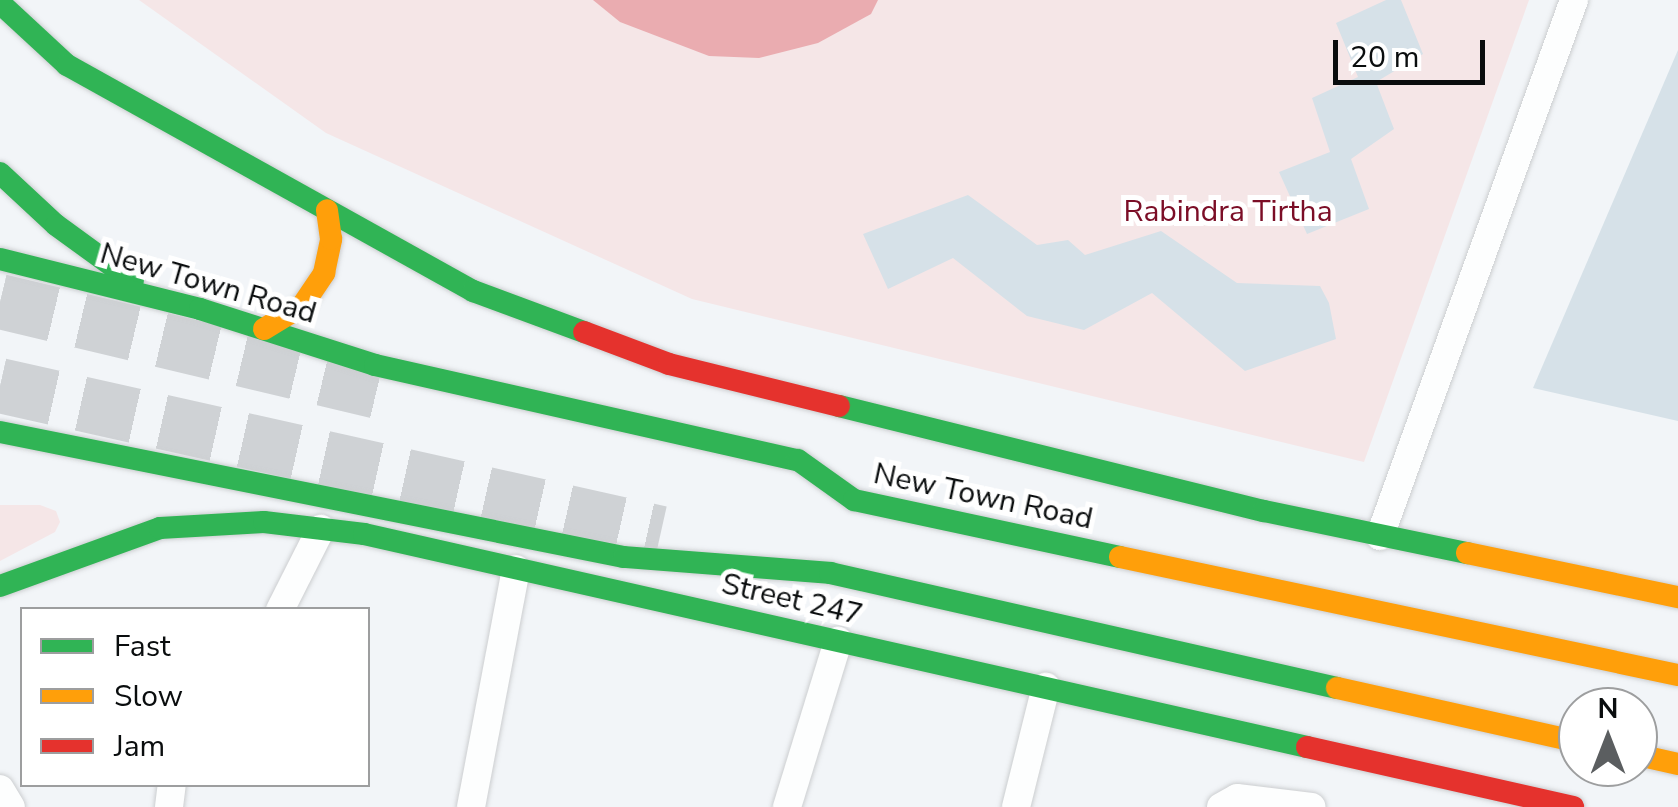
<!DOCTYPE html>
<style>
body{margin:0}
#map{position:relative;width:1678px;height:807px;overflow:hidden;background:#f2f5f8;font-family:"Nunito Sans",sans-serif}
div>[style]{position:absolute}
.green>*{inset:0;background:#f5e6e7}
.water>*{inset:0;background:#eaacb0}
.building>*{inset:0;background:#d6e1e8}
.primary-tunnel>*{height:55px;margin-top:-27.5px;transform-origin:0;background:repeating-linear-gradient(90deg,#cfd2d5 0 55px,transparent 0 83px)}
.roads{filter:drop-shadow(0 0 2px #ccced0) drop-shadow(0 0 2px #ccced0)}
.lane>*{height:28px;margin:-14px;padding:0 14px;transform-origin:14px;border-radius:14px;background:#fdfefe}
.fast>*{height:22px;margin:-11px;padding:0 11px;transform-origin:11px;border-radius:11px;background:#30b455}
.slow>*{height:22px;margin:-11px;padding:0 11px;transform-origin:11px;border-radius:11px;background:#ff9f0a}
.jam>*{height:22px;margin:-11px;padding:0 11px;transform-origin:11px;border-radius:11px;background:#e5322d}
span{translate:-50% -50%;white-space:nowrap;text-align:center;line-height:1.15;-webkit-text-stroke:10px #fff;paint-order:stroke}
.park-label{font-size:30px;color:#7b0d26}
.street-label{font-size:30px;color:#0a0d0e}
.legend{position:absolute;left:20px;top:607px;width:350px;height:180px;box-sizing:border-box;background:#fff;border:2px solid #9d9e9f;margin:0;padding:12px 18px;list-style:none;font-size:30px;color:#0a0d0e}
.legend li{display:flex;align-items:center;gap:20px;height:50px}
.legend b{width:50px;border:2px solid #9d9e9f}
.north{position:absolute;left:1558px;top:687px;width:100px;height:100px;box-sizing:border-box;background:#fff;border:2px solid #9d9e9f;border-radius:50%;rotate:0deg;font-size:28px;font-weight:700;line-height:40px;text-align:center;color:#0a0d0e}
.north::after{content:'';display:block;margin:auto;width:35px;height:45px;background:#5b5e60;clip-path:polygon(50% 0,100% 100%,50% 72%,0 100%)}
.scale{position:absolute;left:1333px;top:40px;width:152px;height:45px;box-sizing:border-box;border:5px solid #0a0d0e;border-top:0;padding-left:12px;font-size:30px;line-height:35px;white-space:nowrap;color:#0a0d0e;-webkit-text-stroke:8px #fff;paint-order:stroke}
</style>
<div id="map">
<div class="green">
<div style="clip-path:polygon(139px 0,1529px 0,1364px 462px,692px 299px,326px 133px)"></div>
<div style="clip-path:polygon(0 505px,40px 505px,56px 511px,60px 522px,55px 532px,0 561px)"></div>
</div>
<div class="water">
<div style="clip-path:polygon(593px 0,878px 0,871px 14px,818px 43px,759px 58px,709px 56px,620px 22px)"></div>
</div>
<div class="building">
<div style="clip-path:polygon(1386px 0,1401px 0,1423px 54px,1376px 82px,1394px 129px,1351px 159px,1369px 209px,1307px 234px,1279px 172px,1330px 152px,1312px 98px,1358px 77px,1336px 23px)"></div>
<div style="clip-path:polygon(1678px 50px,1678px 421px,1533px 388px)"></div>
<div style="clip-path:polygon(968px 195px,1037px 245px,1068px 240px,1085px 255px,1161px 231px,1237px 283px,1320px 286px,1329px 303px,1336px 339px,1245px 371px,1152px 293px,1084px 330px,1027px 316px,953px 258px,888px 289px,863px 234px)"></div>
</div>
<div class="primary-tunnel">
<div style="left:0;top:301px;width:407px;rotate:13.4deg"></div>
<div style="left:0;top:385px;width:677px;rotate:12.62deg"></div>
</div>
<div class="roads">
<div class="lane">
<div style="left:1380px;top:536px;width:570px;rotate:-70.1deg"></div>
<div style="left:280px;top:610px;width:91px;rotate:-63.2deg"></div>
<div style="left:0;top:789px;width:21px;rotate:59deg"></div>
<div style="left:169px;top:807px;width:23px;rotate:-83deg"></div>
<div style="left:471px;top:807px;width:242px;rotate:-79.3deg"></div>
<div style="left:787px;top:807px;width:174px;rotate:-72.9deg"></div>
<div style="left:1016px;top:807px;width:124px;rotate:-76deg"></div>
<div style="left:1221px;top:807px;width:18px;rotate:-29deg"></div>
<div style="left:1237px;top:798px;width:75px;rotate:6.9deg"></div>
</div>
<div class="fast">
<div style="left:0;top:3px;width:91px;rotate:42.8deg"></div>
<div style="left:67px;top:65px;width:465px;rotate:29.1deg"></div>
<div style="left:473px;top:291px;width:118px;rotate:20.3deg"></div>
<div style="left:0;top:173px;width:76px;rotate:42.9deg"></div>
<div style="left:56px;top:225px;width:95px;rotate:36deg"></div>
<div style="left:0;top:259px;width:206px;rotate:14deg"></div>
<div style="left:200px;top:309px;width:184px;rotate:17.7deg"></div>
<div style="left:375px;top:365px;width:434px;rotate:12.7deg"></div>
<div style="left:798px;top:460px;width:69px;rotate:35.5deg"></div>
<div style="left:854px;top:500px;width:272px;rotate:12.1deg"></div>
<div style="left:839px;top:406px;width:438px;rotate:13.9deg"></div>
<div style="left:1264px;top:511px;width:207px;rotate:11.7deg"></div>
<div style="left:0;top:432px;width:636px;rotate:11.33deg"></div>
<div style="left:624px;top:557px;width:207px;rotate:4.4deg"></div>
<div style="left:830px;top:573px;width:520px;rotate:12.78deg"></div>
<div style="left:0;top:586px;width:170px;rotate:-19.9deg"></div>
<div style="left:160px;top:528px;width:104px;rotate:-3.3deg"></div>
<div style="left:264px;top:522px;width:101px;rotate:6.8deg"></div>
<div style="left:364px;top:534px;width:967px;rotate:12.73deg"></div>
</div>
<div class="slow">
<div style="left:264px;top:329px;width:44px;rotate:-31.2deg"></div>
<div style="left:302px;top:306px;width:40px;rotate:-56deg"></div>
<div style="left:324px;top:273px;width:35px;rotate:-78deg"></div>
<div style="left:331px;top:239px;width:29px;rotate:-98deg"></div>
<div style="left:1467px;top:553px;width:216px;rotate:11.8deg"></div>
<div style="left:1120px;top:557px;width:570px;rotate:11.94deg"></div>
<div style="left:1337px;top:688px;width:247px;rotate:12.6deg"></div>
<div style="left:1638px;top:755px;width:41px;rotate:12.7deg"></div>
</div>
<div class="jam">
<div style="left:584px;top:332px;width:91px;rotate:20.6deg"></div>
<div style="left:669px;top:364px;width:175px;rotate:13.9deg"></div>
<div style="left:1307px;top:747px;width:273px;rotate:12.7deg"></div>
</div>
</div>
<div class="park-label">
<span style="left:1228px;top:212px">Rabindra Tirtha</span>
</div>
<div class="street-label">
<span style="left:208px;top:284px;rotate:16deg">New Town Road</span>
<span style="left:983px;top:497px;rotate:12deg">New Town Road</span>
<span style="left:792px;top:600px;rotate:13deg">Street 247</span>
</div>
<ul class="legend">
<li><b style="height:12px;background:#30b455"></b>Fast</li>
<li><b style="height:12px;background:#ff9f0a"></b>Slow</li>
<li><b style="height:12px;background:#e5322d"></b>Jam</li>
</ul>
<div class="north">N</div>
<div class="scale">20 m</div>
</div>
